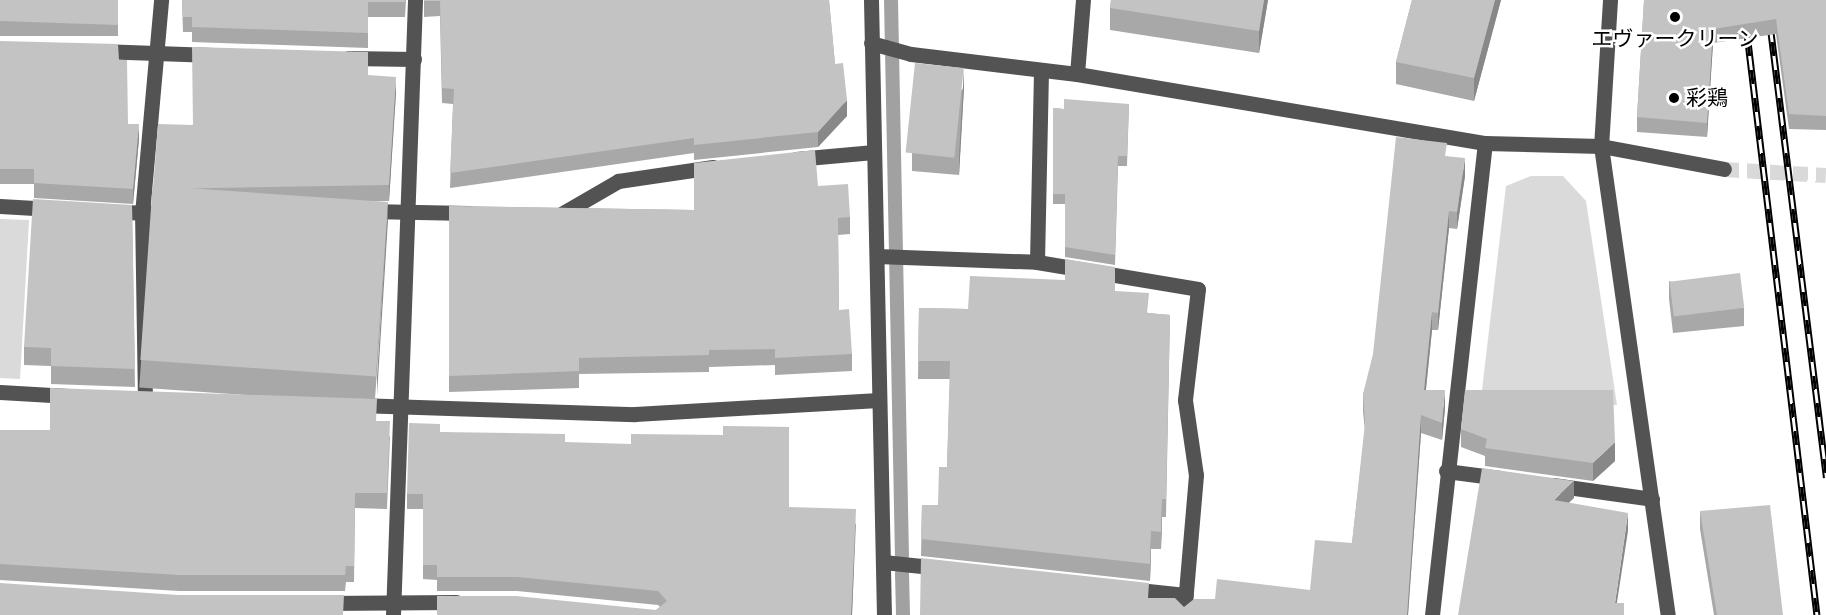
<!DOCTYPE html>
<meta charset="utf-8">
<style>
body{margin:0}
#map{position:relative;width:1826px;height:615px;overflow:hidden;background:#fff;font-family:"Public Sans","Noto Sans JP",sans-serif}
div>[style]{position:absolute}
.green>*{inset:0;background:#dadada}
.stream>*{height:14px;margin:-7px;padding:0 7px;transform-origin:7px;border-radius:7px;background:#a1a1a1}
.minor-tunnel>*{height:15px;margin-top:-7.5px;transform-origin:0;background:repeating-linear-gradient(90deg,#d9d9d9 0 15px,transparent 0 23px)}
.minor>*{height:15px;margin:-7.5px;padding:0 7.5px;transform-origin:7.5px;border-radius:7.5px;background:#535353}
.rail>*{height:7px;margin-top:-3.5px;transform-origin:0;background:repeating-linear-gradient(90deg,#fff 0 14px,#000 0 28px);box-sizing:border-box;border-block:2px solid #000}
.wall>*{inset:0;background:#a8a8a8;transform-origin:0 0}
.shaded-wall>*{inset:0;background:#888}
.building>*{inset:0;background:#c3c3c3;transform-origin:0 0}
.dots>*{width:16px;height:16px;translate:-50% -50%;box-sizing:border-box;border:3px solid #fff;border-radius:50%}
span{translate:-50% -50%;white-space:nowrap;text-align:center;line-height:1.15;-webkit-text-stroke:5px #fff;paint-order:stroke}
.poi-label{font-size:21px;color:#000}
.left{translate:0 -50%;text-align:left}
</style>
<div id="map">
<div class="green">
<div style="clip-path:polygon(1531px 176px,1563px 176px,1586px 201px,1617px 405px,1480px 407px,1506px 186px)"></div>
<div style="clip-path:polygon(0 219px,29px 220px,20px 379px,0 378px)"></div>
</div>
<div class="stream">
<div style="left:891px;top:0;width:556px;rotate:88.87deg"></div>
<div style="left:902px;top:573px;width:42px;rotate:88.6deg"></div>
</div>
<div class="minor-tunnel">
<div style="left:1724px;top:169px;width:102px;rotate:3.4deg"></div>
</div>
<div class="minor">
<div style="left:871px;top:0;width:615px;rotate:88.79deg"></div>
<div style="left:1610px;top:0;width:146px;rotate:93.5deg"></div>
<div style="left:1601px;top:146px;width:474px;rotate:81.9deg"></div>
<div style="left:871px;top:43px;width:41px;rotate:15.4deg"></div>
<div style="left:911px;top:54px;width:167px;rotate:6.9deg"></div>
<div style="left:1077px;top:74px;width:414px;rotate:9.6deg"></div>
<div style="left:1485px;top:143px;width:116px;rotate:1.5deg"></div>
<div style="left:1601px;top:146px;width:125px;rotate:10.6deg"></div>
<div style="left:99px;top:51px;width:114px;rotate:2deg"></div>
<div style="left:348px;top:58px;width:66px;rotate:0.9deg"></div>
<div style="left:1077px;top:74px;width:74px;rotate:-85.4deg"></div>
<div style="left:796px;top:159px;width:78px;rotate:-5.1deg"></div>
<div style="left:0;top:206px;width:52px;rotate:3.3deg"></div>
<div style="left:367px;top:211px;width:102px;rotate:1.1deg"></div>
<div style="left:112px;top:212px;width:60px;rotate:1deg"></div>
<div style="left:556px;top:217px;width:72px;rotate:-30.1deg"></div>
<div style="left:618px;top:181px;width:96px;rotate:-8.4deg"></div>
<div style="left:877px;top:256px;width:160px;rotate:2.1deg"></div>
<div style="left:1037px;top:262px;width:163px;rotate:9.5deg"></div>
<div style="left:1198px;top:289px;width:112px;rotate:96.7deg"></div>
<div style="left:1185px;top:400px;width:76px;rotate:81.7deg"></div>
<div style="left:1196px;top:475px;width:141px;rotate:94.9deg"></div>
<div style="left:1037px;top:262px;width:189px;rotate:-88.8deg"></div>
<div style="left:0;top:392px;width:69px;rotate:3.3deg"></div>
<div style="left:145px;top:401px;width:187px;rotate:-90.9deg"></div>
<div style="left:142px;top:214px;width:215px;rotate:-84.9deg"></div>
<div style="left:357px;top:405px;width:278px;rotate:1.9deg"></div>
<div style="left:635px;top:414px;width:244px;rotate:-3.3deg"></div>
<div style="left:1446px;top:471px;width:54px;rotate:7.4deg"></div>
<div style="left:1553px;top:485px;width:100px;rotate:8deg"></div>
<div style="left:883px;top:562px;width:58px;rotate:5.9deg"></div>
<div style="left:1129px;top:589px;width:57px;rotate:6deg"></div>
<div style="left:324px;top:603px;width:132px;rotate:-0.4deg"></div>
<div style="left:393px;top:615px;width:615px;rotate:-87.95deg"></div>
<div style="left:1432px;top:615px;width:475px;rotate:-83.6deg"></div>
</div>
<div class="rail">
<div style="left:1743px;top:0;width:619px;rotate:83.14deg"></div>
<div style="left:1767px;top:0;width:481px;rotate:82.9deg"></div>
</div>
<div class="wall">
<div style="left:0;top:0;width:118px;height:36px"></div>
<div style="clip-path:polygon(182px 0,406px 0,405px 17px,368px 17px,368px 48px,192px 42px,192px 32px,183px 32px)"></div>
<div style="clip-path:polygon(424px 0,829px 0,835px 64px,847px 116px,818px 147px,694px 160px,694px 153px,450px 188px,453px 104px,442px 103px,440px 16px,424px 17px)"></div>
<div style="clip-path:polygon(1111px 0,1268px 0,1259px 53px,1110px 30px,1110px 8px)"></div>
<div style="clip-path:polygon(1412px 0,1501px 0,1474px 101px,1396px 84px,1396px 62px)"></div>
<div style="clip-path:polygon(1644px 0,1826px 0,1826px 130px,1789px 129px,1776px 34px,1713px 43px,1707px 137px,1637px 132px,1637px 117px)"></div>
<div style="clip-path:polygon(0 41px,119px 60px,128px 124px,139px 139px,133px 204px,34px 198px,34px 184px,0 184px)"></div>
<div style="clip-path:polygon(368px 75px,396px 92px,389px 201px,153px 204px,153px 189px,192px 125px)"></div>
<div style="clip-path:polygon(964px 87px,959px 175px,912px 171px,912px 153px)"></div>
<div style="clip-path:polygon(1129px 104px,1127px 166px,1118px 166px,1115px 265px,1065px 257px,1065px 204px,1053px 204px,1053px 108px,1064px 109px)"></div>
<div style="clip-path:polygon(1447px 156px,1465px 176px,1457px 229px,1449px 228px,1438px 330px,1432px 330px,1426px 390px,1445px 408px,1442px 440px,1421px 433px,1408px 615px,920px 615px,1149px 598px,1184px 607px,1215px 599px,1310px 590px,1352px 543px,1365px 430px,1363px 412px,1363px 394px)"></div>
<div style="clip-path:polygon(818px 186px,850px 217px,850px 234px,838px 235px,839px 310px,852px 354px,852px 371px,775px 375px,775px 365px,709px 367px,709px 372px,579px 374px,579px 388px,449px 392px,449px 206px,694px 210px)"></div>
<div style="clip-path:polygon(132px 205px,135px 387px,51px 384px,51px 366px,24px 365px,24px 347px)"></div>
<div style="left:152px;top:205px;width:236px;height:183px;rotate:4deg"></div>
<div style="clip-path:polygon(1065px 280px,1115px 291px,1148px 313px,1170px 315px,1166px 517px,1162px 517px,1161px 549px,1151px 549px,1150px 581px,921px 556px,922px 505px,938px 505px,947px 467px,950px 379px,918px 379px,919px 308px,968px 309px)"></div>
<div style="clip-path:polygon(1669px 281px,1744px 308px,1744px 326px,1673px 333px,1669px 299px)"></div>
<div style="clip-path:polygon(376px 421px,390px 437px,387px 509px,355px 508px,354px 582px,346px 582px,345px 591px,179px 591px,0 580px,0 430px,50px 430px)"></div>
<div style="clip-path:polygon(1461px 429px,1615px 461px,1593px 481px,1485px 466px,1485px 456px,1461px 447px)"></div>
<div style="clip-path:polygon(440px 432px,565px 442px,789px 507px,856px 524px,852px 615px,437px 615px,656px 610px,660px 607px,658px 605px,517px 591px,437px 591px,437px 580px,423px 579px,423px 509px,407px 509px,407px 494px)"></div>
<div style="clip-path:polygon(1700px 511px,1783px 615px,1714px 615px,1700px 529px)"></div>
</div>
<div class="shaded-wall">
<div style="clip-path:polygon(1264px 0,1268px 0,1259px 53px,1259px 31px)"></div>
<div style="clip-path:polygon(1495px 0,1501px 0,1474px 101px,1474px 78px)"></div>
<div style="clip-path:polygon(1713px 29px,1713px 43px,1707px 137px,1707px 123px)"></div>
<div style="clip-path:polygon(964px 68px,964px 87px,959px 175px,959px 157px)"></div>
<div style="clip-path:polygon(396px 77px,396px 92px,389px 201px,389px 185px)"></div>
<div style="clip-path:polygon(847px 100px,847px 116px,818px 147px,818px 132px)"></div>
<div style="clip-path:polygon(139px 124px,139px 139px,133px 204px,133px 189px)"></div>
<div style="clip-path:polygon(1465px 158px,1465px 176px,1457px 229px,1457px 212px)"></div>
<div style="clip-path:polygon(388px 202px,388px 220px,377px 395px,377px 377px)"></div>
<div style="clip-path:polygon(1449px 211px,1449px 228px,1438px 330px,1438px 313px)"></div>
<div style="clip-path:polygon(1432px 312px,1432px 330px,1424px 407px,1424px 390px)"></div>
<div style="clip-path:polygon(1445px 390px,1445px 408px,1442px 440px,1442px 423px)"></div>
<div style="clip-path:polygon(1421px 415px,1421px 433px,1408px 615px,1407px 615px)"></div>
<div style="clip-path:polygon(1615px 442px,1615px 461px,1593px 481px,1593px 463px)"></div>
<div style="clip-path:polygon(1574px 481px,1574px 498px,1554px 517px,1554px 500px)"></div>
<div style="clip-path:polygon(1162px 499px,1162px 517px,1161px 549px,1161px 532px)"></div>
<div style="clip-path:polygon(856px 509px,852px 615px,851px 615px)"></div>
<div style="clip-path:polygon(1628px 513px,1628px 531px,1615px 615px,1615px 603px)"></div>
<div style="clip-path:polygon(1151px 531px,1151px 549px,1150px 581px,1150px 564px)"></div>
</div>
<div class="building">
<div style="clip-path:polygon(0 0,118px 0,118px 25px,0 21px)"></div>
<div style="clip-path:polygon(182px 0,405px 0,405px 2px,368px 2px,368px 33px,192px 27px,192px 17px,183px 17px)"></div>
<div style="clip-path:polygon(424px 0,829px 0,835px 64px,843px 63px,847px 100px,818px 132px,694px 145px,694px 138px,450px 173px,454px 89px,442px 88px,440px 1px,424px 1px)"></div>
<div style="clip-path:polygon(1111px 0,1264px 0,1259px 31px,1110px 8px)"></div>
<div style="clip-path:polygon(1412px 0,1495px 0,1474px 78px,1396px 62px)"></div>
<div style="clip-path:polygon(1644px 0,1826px 0,1826px 116px,1789px 114px,1776px 19px,1713px 29px,1707px 123px,1637px 117px)"></div>
<div style="clip-path:polygon(0 41px,118px 44px,119px 60px,127px 60px,128px 124px,139px 124px,133px 189px,34px 183px,34px 169px,0 169px)"></div>
<div style="clip-path:polygon(192px 47px,368px 52px,368px 75px,396px 77px,389px 185px,153px 189px,158px 124px,193px 125px)"></div>
<div style="left:915px;top:63px;width:49px;height:90px;rotate:6deg"></div>
<div style="clip-path:polygon(1064px 99px,1129px 104px,1127px 156px,1118px 156px,1115px 255px,1065px 247px,1065px 194px,1053px 194px,1053px 108px,1064px 109px)"></div>
<div style="clip-path:polygon(1396px 137px,1447px 143px,1445px 156px,1465px 158px,1457px 212px,1449px 211px,1438px 313px,1432px 312px,1424px 390px,1445px 390px,1442px 423px,1421px 415px,1407px 615px,920px 615px,921px 558px,1149px 583px,1148px 598px,1175px 598px,1184px 607px,1194px 599px,1215px 599px,1217px 579px,1310px 590px,1315px 540px,1352px 543px,1365px 423px,1363px 394px,1373px 354px)"></div>
<div style="clip-path:polygon(815px 150px,818px 186px,848px 184px,850px 217px,838px 218px,839px 310px,849px 309px,852px 354px,775px 358px,775px 349px,709px 350px,709px 355px,579px 358px,579px 371px,449px 376px,449px 206px,694px 210px,694px 163px)"></div>
<div style="clip-path:polygon(33px 199px,132px 205px,135px 369px,51px 366px,51px 348px,24px 347px)"></div>
<div style="left:388px;top:202px;width:175px;height:236px;rotate:94deg"></div>
<div style="clip-path:polygon(1065px 259px,1115px 267px,1115px 291px,1149px 293px,1147px 313px,1170px 315px,1166px 499px,1162px 499px,1161px 532px,1151px 531px,1150px 564px,921px 539px,922px 505px,938px 505px,939px 467px,947px 467px,950px 361px,918px 361px,919px 308px,968px 309px,970px 276px,1065px 280px)"></div>
<div style="left:1740px;top:273px;width:35px;height:71px;rotate:83deg"></div>
<div style="clip-path:polygon(50px 388px,377px 399px,376px 421px,390px 421px,387px 493px,355px 493px,354px 566px,346px 566px,345px 575px,179px 575px,0 564px,0 430px,50px 430px)"></div>
<div style="clip-path:polygon(1465px 390px,1613px 390px,1615px 442px,1593px 463px,1485px 448px,1487px 439px,1461px 429px)"></div>
<div style="clip-path:polygon(409px 423px,440px 424px,440px 432px,565px 434px,565px 442px,631px 444px,631px 434px,723px 435px,723px 426px,789px 427px,789px 507px,856px 509px,851px 615px,437px 615px,437px 596px,516px 596px,656px 610px,667px 601px,658px 591px,517px 577px,437px 577px,437px 565px,423px 565px,423px 494px,407px 494px)"></div>
<div style="clip-path:polygon(1482px 468px,1574px 481px,1554px 500px,1628px 513px,1615px 603px,1624px 603px,1624px 615px,1458px 615px)"></div>
<div style="clip-path:polygon(1770px 505px,1783px 615px,1717px 615px,1700px 511px)"></div>
<div style="clip-path:polygon(0 583px,178px 595px,344px 595px,343px 615px,0 615px)"></div>
</div>
<div class="dots">
<div style="left:1675px;top:17px;background:#000"></div>
<div style="left:1674px;top:98px;background:#000"></div>
</div>
<div class="poi-label">
<span style="left:1675px;top:39px">エヴァークリーン</span>
<span class="left" style="left:1686px;top:98px">彩鶏</span>
</div>
</div>
